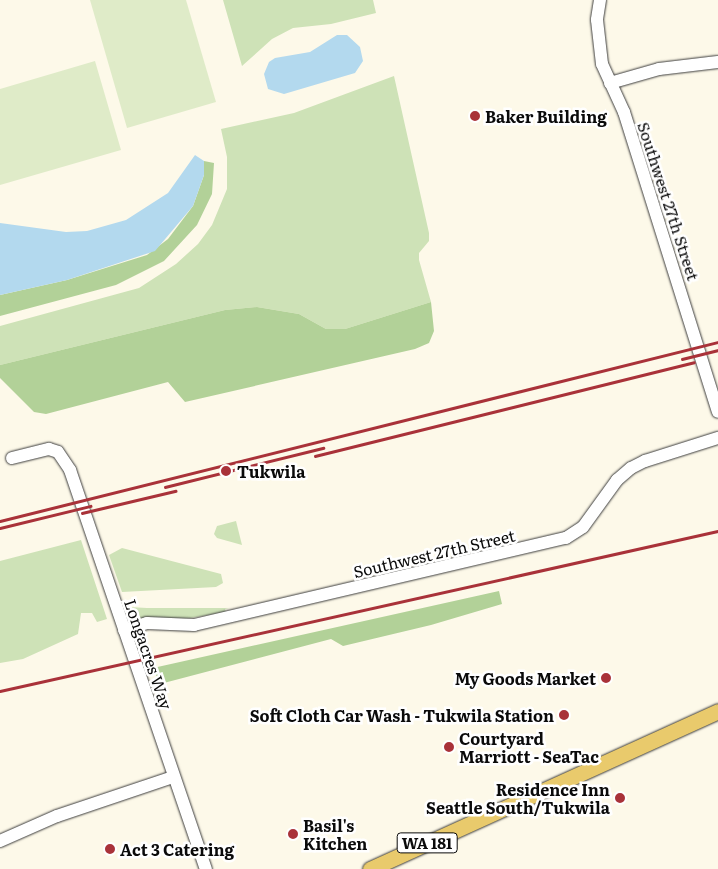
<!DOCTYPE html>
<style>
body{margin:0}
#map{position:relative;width:718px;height:869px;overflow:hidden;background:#fdf9e9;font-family:Literata,serif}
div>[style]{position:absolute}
.green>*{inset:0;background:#cee2b7}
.forest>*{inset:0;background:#b2d198}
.pitch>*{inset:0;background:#dfebc8}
.water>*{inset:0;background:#b3d9ee}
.roads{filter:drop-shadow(0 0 1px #3d3d3d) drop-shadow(0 0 1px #3d3d3d)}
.minor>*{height:12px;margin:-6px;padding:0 6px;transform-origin:6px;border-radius:6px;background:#fff}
.major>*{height:15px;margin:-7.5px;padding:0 7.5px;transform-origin:7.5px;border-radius:7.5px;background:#e9ca6c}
.rail>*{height:2.5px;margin:-1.25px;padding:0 1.25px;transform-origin:1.25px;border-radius:1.25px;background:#a93239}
.dots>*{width:14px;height:14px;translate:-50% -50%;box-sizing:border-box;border:2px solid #fff;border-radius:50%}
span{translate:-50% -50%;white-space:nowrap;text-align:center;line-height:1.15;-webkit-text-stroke:5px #fff;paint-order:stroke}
.shield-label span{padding:1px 4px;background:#fff;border:1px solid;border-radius:4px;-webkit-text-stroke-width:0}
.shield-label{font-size:15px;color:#0a0a0a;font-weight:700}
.poi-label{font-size:16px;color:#0a0a0a;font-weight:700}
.left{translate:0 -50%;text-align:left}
.right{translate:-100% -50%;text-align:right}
.street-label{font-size:16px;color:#0a0a0a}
</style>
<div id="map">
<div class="green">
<div style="clip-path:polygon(223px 0,373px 0,376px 13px,331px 24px,293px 28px,272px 39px,242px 66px)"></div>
<div style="clip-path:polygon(394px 76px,429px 233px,429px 241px,419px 253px,419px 260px,431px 302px,345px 329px,326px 329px,299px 314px,257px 307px,225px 310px,0 365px,0 326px,139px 288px,176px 264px,198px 244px,212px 225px,227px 189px,227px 157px,221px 129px,294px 113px)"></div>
<div style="clip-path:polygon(236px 521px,242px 545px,217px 538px,214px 534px,217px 526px)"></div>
<div style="clip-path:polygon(81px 540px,107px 619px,97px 622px,92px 613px,81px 613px,78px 634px,23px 659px,0 663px,0 561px)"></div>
<div style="clip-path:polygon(122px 548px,221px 574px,223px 583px,216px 587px,122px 592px,109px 555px)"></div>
<div style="clip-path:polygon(129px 607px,147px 608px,229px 608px,225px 609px,226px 612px,179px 620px,133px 618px)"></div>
</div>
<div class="forest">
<div style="clip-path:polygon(204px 161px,214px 163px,212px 194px,197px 225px,164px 261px,116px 285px,0 316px,0 295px,67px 280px,147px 255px,168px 239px,193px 206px,204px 175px)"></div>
<div style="clip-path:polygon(431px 302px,434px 331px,429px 343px,415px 349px,185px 402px,168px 382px,46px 414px,34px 412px,0 378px,0 365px,225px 310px,257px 307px,299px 314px,326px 329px,345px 329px)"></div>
<div style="clip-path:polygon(499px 591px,502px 604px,431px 625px,343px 646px,331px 639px,160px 684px,153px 668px)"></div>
</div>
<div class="pitch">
<div style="clip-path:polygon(90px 0,186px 0,216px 102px,127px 128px)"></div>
<div style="clip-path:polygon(95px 61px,121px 150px,0 185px,0 89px)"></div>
</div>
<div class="water">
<div style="clip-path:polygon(337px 35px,347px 35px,360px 47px,363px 61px,355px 73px,284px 94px,268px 89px,264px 74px,269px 62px,275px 58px,310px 52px)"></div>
<div style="clip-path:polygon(195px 155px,204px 161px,204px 175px,193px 206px,155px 251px,67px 280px,0 295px,0 223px,66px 232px,87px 231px,126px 220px,168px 193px)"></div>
</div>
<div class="roads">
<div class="minor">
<div style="left:600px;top:0;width:20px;rotate:99deg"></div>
<div style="left:597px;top:20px;width:44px;rotate:83.5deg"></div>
<div style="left:602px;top:64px;width:53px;rotate:65.4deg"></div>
<div style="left:624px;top:112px;width:314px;rotate:72.6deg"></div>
<div style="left:610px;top:83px;width:51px;rotate:-15.9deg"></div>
<div style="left:659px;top:69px;width:59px;rotate:-6.8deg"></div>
<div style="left:12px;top:458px;width:38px;rotate:-14deg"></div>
<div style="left:49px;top:449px;width:9px;rotate:18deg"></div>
<div style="left:58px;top:452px;width:22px;rotate:56deg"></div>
<div style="left:70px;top:470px;width:422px;rotate:71.2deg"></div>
<div style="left:124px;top:630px;width:24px;rotate:-17deg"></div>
<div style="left:147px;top:623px;width:47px;rotate:2.4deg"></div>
<div style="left:194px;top:625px;width:382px;rotate:-13.2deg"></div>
<div style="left:566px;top:538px;width:20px;rotate:-33deg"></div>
<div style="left:583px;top:527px;width:58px;rotate:-54.1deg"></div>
<div style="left:617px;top:480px;width:18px;rotate:-41deg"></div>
<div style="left:631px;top:468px;width:16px;rotate:-27deg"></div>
<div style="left:645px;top:461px;width:77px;rotate:-17.5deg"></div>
<div style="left:0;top:841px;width:62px;rotate:-23.7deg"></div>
<div style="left:57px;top:816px;width:122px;rotate:-18.6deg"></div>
</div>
<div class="major">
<div style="left:370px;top:869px;width:382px;rotate:-24.4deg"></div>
</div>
</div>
<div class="rail">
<div style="left:682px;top:359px;width:37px;rotate:-14deg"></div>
<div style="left:315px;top:456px;width:390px;rotate:-13.9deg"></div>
<div style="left:165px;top:487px;width:163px;rotate:-13.9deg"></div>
<div style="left:82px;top:513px;width:96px;rotate:-13.3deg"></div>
<div style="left:0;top:521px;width:740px;rotate:-14deg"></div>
<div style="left:0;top:528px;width:93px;rotate:-13.7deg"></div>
<div style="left:0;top:691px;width:736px;rotate:-12.56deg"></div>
</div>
<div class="dots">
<div style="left:475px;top:116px;background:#a93239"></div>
<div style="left:226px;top:471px;background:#a93239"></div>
<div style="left:606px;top:678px;background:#a93239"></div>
<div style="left:564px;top:715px;background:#a93239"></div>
<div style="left:449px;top:747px;background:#a93239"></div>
<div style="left:620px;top:798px;background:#a93239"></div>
<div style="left:293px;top:834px;background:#a93239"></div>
<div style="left:110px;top:849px;background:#a93239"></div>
</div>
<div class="shield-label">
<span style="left:427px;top:843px">WA 181</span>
</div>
<div class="poi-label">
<span class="left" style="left:485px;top:116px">Baker Building</span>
<span class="left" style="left:237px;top:471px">Tukwila</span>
<span class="right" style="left:596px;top:678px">My Goods Market</span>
<span class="right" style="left:554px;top:715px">Soft Cloth Car Wash - Tukwila Station</span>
<span class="left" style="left:459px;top:747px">Courtyard<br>Marriott - SeaTac</span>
<span class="right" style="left:610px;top:798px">Residence Inn<br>Seattle South/Tukwila</span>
<span class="left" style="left:303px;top:834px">Basil's<br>Kitchen</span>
<span class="left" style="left:120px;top:849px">Act 3 Catering</span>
</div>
<div class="street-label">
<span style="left:669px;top:201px;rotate:72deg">Southwest 27th Street</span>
<span style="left:434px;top:553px;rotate:-13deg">Southwest 27th Street</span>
<span style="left:149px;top:654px;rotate:71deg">Longacres Way</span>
</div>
</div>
